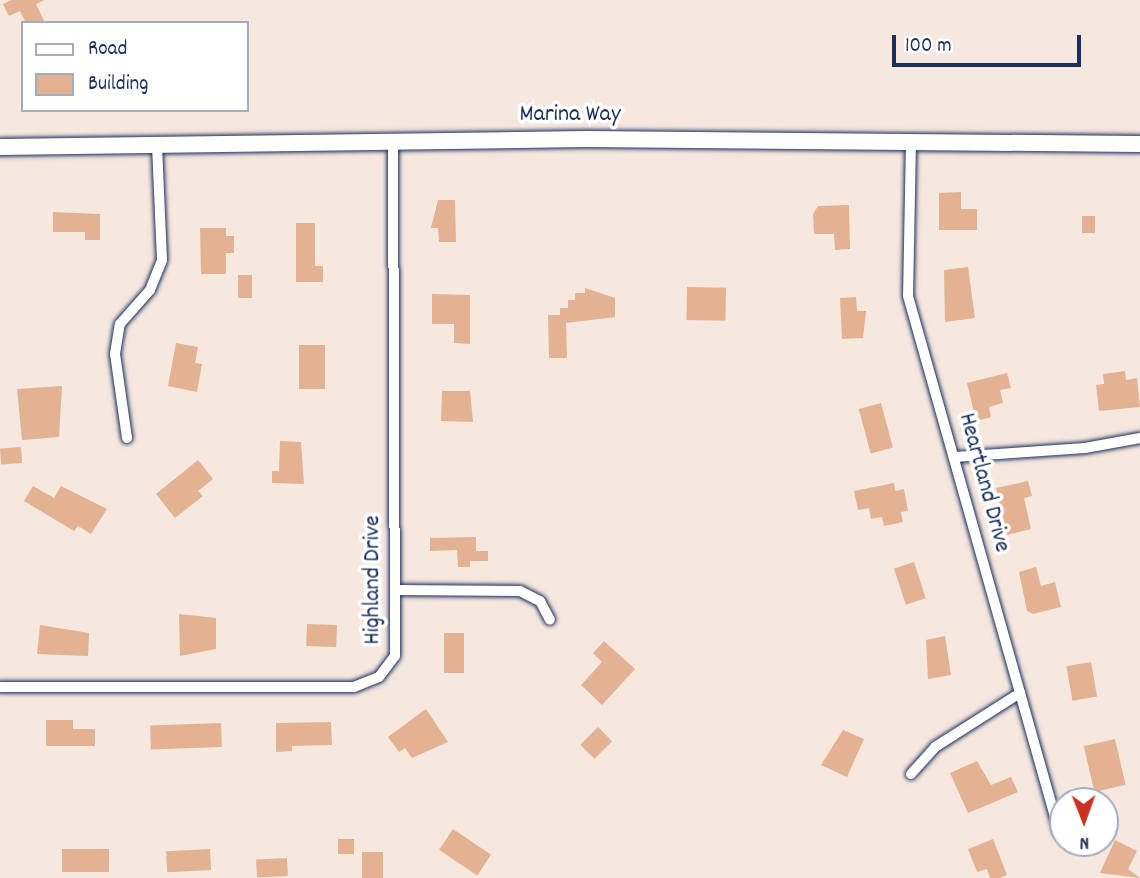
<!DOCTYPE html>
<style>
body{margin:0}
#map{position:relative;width:1140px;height:878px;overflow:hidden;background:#f6e8df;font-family:Dekko,sans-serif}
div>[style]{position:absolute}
.building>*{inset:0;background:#e2b293;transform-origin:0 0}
.roads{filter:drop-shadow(0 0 2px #1b2f5e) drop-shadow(0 0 2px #1b2f5e)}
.street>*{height:10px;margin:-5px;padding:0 5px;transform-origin:5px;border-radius:5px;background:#fff}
.secondary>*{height:16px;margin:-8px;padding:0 8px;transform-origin:8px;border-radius:8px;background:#fff}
span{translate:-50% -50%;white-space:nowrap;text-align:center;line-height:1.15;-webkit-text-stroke:7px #fff;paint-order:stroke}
.street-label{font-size:24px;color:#1b2f5e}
.legend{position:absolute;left:21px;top:21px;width:228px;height:91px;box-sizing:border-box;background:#fff;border:2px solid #a4acbf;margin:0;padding:9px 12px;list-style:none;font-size:21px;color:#1b2f5e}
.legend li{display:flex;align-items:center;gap:14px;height:35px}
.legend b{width:35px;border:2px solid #a4acbf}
.north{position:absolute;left:1049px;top:787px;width:70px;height:70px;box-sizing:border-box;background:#fff;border:2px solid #a4acbf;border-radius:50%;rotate:179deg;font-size:19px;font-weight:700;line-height:28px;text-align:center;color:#1b2f5e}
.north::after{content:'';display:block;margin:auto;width:24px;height:32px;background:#c8321e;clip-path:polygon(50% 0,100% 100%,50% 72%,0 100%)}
.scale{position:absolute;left:892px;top:35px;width:189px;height:32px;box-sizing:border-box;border:4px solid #1b2f5e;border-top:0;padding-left:9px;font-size:21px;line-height:24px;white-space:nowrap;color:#1b2f5e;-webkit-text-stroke:5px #fff;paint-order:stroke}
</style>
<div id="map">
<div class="building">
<div style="clip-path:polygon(12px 0,45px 0,36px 4px,45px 23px,26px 23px,20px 11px,9px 16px,3px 4px)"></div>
<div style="clip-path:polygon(961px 192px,961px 209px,977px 209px,977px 230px,939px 230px,939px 193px)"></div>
<div style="clip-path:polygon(438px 200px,455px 200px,456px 242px,439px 242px,438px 228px,431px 228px)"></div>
<div style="clip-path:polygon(849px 205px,850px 249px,835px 250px,834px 234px,814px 234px,813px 214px,818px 206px)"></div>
<div style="clip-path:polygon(53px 212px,100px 214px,100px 240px,85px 240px,85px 232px,53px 232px)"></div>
<div style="left:1082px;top:216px;width:13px;height:17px"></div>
<div style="clip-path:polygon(296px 223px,315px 223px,315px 266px,323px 266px,323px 282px,296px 282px)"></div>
<div style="clip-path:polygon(200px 228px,226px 228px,226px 236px,234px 236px,234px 253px,226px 253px,226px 274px,201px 274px)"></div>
<div style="clip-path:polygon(968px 267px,975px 318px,945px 322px,944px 270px)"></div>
<div style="left:238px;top:275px;width:14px;height:23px"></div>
<div style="left:687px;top:287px;width:39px;height:33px;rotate:1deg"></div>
<div style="clip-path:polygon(585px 288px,615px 298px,615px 317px,566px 323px,567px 358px,549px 358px,548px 315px,560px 315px,560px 308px,568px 308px,568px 300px,575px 300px,575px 293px,585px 293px)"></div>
<div style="clip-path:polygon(432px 294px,470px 295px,470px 344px,454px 343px,454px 324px,432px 324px)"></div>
<div style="clip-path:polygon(856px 297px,857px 311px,866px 311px,863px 338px,842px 339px,840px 298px)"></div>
<div style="clip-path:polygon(176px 343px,198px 347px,195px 363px,202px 364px,197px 392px,168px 386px)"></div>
<div style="left:299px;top:345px;width:26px;height:44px"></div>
<div style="clip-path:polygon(1125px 371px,1126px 380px,1137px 378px,1140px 407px,1099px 411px,1096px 385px,1104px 384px,1103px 374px)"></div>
<div style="clip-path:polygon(1007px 373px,1011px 388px,1000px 390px,1003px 403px,989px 407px,991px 417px,976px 421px,967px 383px)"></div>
<div style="clip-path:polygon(62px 386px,59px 437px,22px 440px,17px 389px)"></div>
<div style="clip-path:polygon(442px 391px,470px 391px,473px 422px,441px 421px)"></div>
<div style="left:881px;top:403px;width:46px;height:23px;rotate:75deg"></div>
<div style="clip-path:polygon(280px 441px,301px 442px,304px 484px,272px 483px,272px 471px,279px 471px)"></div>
<div style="left:21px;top:447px;width:16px;height:21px;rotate:86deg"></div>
<div style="clip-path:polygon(198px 460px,213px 479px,198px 491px,203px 496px,175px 518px,156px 494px)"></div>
<div style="clip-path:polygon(1028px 481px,1032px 496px,1024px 498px,1031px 529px,1007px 535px,996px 488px)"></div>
<div style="clip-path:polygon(894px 483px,895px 491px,904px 489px,908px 511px,901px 512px,903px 522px,884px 526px,882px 517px,871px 519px,869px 508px,858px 510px,854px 491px)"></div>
<div style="clip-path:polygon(33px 486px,54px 498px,61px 486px,107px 509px,91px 534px,78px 526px,74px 531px,24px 501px)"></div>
<div style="clip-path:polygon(476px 537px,476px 551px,488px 551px,488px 561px,470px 561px,470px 567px,458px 567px,457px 550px,430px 551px,430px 538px)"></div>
<div style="left:914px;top:562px;width:38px;height:21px;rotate:72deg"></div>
<div style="clip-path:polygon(1036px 567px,1041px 586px,1055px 582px,1061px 607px,1033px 614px,1027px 611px,1019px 572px)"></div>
<div style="clip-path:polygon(179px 614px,216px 618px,216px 649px,180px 656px)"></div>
<div style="left:307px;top:624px;width:30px;height:22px;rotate:2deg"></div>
<div style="clip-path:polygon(40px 625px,89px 633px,88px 656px,37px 654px)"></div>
<div style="left:444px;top:633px;width:20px;height:40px"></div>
<div style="clip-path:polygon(945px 636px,951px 675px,928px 679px,926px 640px)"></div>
<div style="clip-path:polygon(604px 641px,635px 669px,602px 705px,581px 685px,602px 662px,593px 653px)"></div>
<div style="left:1091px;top:662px;width:35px;height:25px;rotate:80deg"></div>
<div style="clip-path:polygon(426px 709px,448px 742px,412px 758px,405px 748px,399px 752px,388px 737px)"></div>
<div style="clip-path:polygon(46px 720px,73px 720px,73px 729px,95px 729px,95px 746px,46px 746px)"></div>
<div style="clip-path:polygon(331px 722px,332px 745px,292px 746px,292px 751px,276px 752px,276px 723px)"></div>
<div style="left:221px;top:723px;width:24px;height:71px;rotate:88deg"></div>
<div style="left:598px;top:727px;width:20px;height:25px;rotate:45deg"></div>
<div style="clip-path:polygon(843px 730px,864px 739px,847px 777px,821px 765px)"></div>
<div style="left:1115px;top:739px;width:47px;height:32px;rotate:77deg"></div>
<div style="clip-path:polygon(977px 761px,991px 785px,1011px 777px,1018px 792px,968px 813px,950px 773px)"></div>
<div style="left:453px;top:829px;width:46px;height:25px;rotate:34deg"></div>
<div style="left:338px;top:839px;width:16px;height:15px"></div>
<div style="clip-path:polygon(993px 839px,1007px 875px,1000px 878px,990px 878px,987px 869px,977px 872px,968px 849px)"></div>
<div style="clip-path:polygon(1115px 840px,1137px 851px,1128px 869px,1140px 878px,1100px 873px)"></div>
<div style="left:109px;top:849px;width:23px;height:47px;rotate:90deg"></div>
<div style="left:210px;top:849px;width:21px;height:44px;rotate:87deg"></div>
<div style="left:362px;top:852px;width:21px;height:26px"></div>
<div style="left:287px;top:858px;width:18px;height:31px;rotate:87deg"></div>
</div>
<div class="roads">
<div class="street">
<div style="left:911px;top:141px;width:155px;rotate:91.1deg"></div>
<div style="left:908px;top:296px;width:556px;rotate:74.24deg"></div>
<div style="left:127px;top:438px;width:85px;rotate:-98.1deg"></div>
<div style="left:115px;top:354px;width:30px;rotate:-81deg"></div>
<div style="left:120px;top:324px;width:45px;rotate:-48.6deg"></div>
<div style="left:150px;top:290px;width:32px;rotate:-68deg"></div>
<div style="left:162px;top:260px;width:116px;rotate:-92.5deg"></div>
<div style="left:955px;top:457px;width:130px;rotate:-4deg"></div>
<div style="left:1085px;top:448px;width:56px;rotate:-10.3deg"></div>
<div style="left:396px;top:590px;width:124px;rotate:0.5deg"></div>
<div style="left:520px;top:591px;width:22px;rotate:27deg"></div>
<div style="left:540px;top:601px;width:21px;rotate:62deg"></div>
<div style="left:0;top:687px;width:354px"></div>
<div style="left:354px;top:687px;width:27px;rotate:-22deg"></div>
<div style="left:379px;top:677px;width:26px;rotate:-53deg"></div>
<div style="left:395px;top:656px;width:516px;rotate:-90.22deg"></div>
<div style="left:911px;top:774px;width:36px;rotate:-48deg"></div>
<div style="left:935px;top:747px;width:101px;rotate:-32.4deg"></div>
</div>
<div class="secondary">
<div style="left:0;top:147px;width:586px;rotate:-0.78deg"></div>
<div style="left:586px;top:139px;width:554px;rotate:0.52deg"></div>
</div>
</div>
<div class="street-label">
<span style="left:570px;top:116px">Marina Way</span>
<span style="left:983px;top:483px;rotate:75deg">Heartland Drive</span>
<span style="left:374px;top:580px;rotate:-90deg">Highland Drive</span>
</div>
<ul class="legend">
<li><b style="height:9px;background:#fff"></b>Road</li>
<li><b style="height:19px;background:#e2b293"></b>Building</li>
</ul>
<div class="north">N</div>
<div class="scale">100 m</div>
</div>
